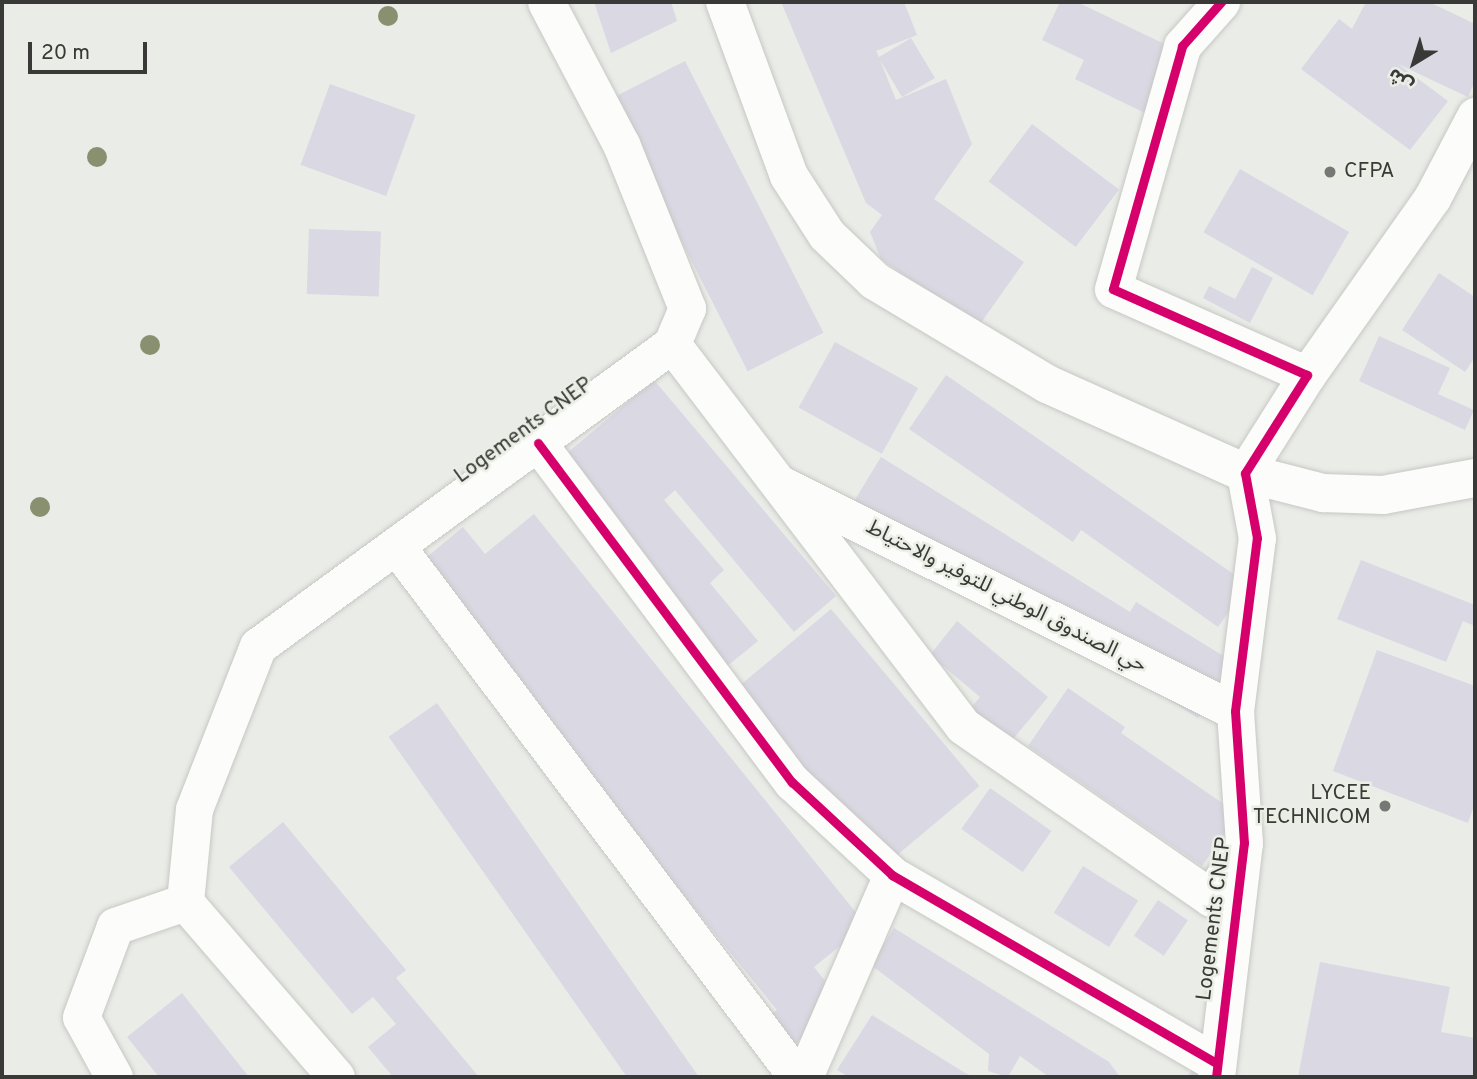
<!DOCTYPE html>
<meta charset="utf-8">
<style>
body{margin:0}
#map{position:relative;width:1477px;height:1079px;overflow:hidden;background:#eaece7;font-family:Overpass,"Noto Sans Arabic",sans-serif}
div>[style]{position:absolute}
.building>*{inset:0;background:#dad8e3;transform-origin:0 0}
.roads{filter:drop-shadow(0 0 2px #c6c8c4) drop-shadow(0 0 2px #c6c8c4)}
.minor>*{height:37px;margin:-18.5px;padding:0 18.5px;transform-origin:18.5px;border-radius:18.5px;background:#fcfcfb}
.secondary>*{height:38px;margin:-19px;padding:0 19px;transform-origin:19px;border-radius:19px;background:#fcfcfb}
.cycleway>*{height:9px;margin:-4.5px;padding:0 4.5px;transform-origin:4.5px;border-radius:4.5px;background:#d6006c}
.trees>*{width:20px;height:20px;margin:-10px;border-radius:50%;background:#899070}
.dots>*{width:19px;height:19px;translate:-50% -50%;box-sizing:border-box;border:4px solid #ebeee5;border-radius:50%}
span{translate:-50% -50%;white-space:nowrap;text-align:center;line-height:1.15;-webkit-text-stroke:5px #ebeee5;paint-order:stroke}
.poi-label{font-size:21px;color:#393a37}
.left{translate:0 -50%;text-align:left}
.right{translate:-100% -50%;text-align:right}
.street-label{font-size:21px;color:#393a37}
.frame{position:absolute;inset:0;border:4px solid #393a37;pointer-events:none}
.north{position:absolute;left:1379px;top:28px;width:70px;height:70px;-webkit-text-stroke:5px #ebeee5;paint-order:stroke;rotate:218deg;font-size:19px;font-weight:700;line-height:28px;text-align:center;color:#393a37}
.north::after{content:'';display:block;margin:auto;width:24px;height:32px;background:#393a37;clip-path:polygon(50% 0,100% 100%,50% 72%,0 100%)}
.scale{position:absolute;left:28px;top:42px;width:119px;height:32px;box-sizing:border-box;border:4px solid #393a37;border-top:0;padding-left:9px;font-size:21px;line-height:24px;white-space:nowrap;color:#393a37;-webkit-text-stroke:5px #ebeee5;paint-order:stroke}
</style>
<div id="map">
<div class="building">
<div style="clip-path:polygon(594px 2px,671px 2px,677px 21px,611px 53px)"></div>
<div style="clip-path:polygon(781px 2px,904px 2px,917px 35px,876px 51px,879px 57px,911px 38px,935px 78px,902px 97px,880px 60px,896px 100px,946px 79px,972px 144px,934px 199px,1024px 262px,978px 327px,881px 259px,870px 232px,882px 215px,866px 203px)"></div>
<div style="clip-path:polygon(1060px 2px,1077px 2px,1179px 51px,1149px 115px,1075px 79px,1084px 60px,1042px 40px)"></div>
<div style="clip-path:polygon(1366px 2px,1429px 2px,1475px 24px,1475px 81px,1468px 97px,1398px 64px,1448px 101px,1410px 150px,1301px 69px,1339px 19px,1352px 29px)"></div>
<div style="left:685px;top:61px;width:305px;height:85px;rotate:63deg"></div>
<div style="left:330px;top:84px;width:91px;height:86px;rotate:20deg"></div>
<div style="left:1032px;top:124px;width:109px;height:72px;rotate:37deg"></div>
<div style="left:1240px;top:169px;width:126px;height:73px;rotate:30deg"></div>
<div style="left:309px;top:229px;width:72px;height:65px;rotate:2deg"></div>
<div style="clip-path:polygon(1252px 267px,1273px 278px,1250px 323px,1203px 298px,1209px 286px,1235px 299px)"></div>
<div style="clip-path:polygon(1439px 273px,1475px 297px,1475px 357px,1465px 372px,1402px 330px)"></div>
<div style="clip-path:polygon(1379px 336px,1450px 368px,1438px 394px,1474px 410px,1465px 430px,1359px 381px)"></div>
<div style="left:835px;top:342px;width:95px;height:75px;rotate:29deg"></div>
<div style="clip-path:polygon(946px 375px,1248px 584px,1218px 627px,1081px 530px,1073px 542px,909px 429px)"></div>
<div style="clip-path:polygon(654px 380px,836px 596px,794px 632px,675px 490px,664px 500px,724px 570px,710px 583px,758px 641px,726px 667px,554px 464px)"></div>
<div style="clip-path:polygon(881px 457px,1130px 612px,1136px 602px,1233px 662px,1198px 718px,853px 503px)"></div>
<div style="clip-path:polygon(534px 514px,866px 925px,814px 967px,843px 1004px,794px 1044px,770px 1015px,777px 1010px,416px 566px,463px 527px,485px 554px)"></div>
<div style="clip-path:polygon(1361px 560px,1475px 605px,1475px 626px,1463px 621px,1446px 662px,1337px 619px)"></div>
<div style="left:831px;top:609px;width:231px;height:127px;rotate:50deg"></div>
<div style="clip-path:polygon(957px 621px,1048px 697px,1009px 744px,969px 710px,980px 697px,930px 655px)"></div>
<div style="clip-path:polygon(1377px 650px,1475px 686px,1475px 803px,1468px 823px,1333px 771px)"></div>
<div style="clip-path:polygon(1068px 688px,1125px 727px,1121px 733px,1238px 814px,1202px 866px,1028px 746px)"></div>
<div style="left:437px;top:703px;width:456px;height:59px;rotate:55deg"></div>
<div style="left:990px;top:788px;width:75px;height:50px;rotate:35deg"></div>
<div style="clip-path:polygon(283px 822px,406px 970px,396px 978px,479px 1077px,393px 1077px,368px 1047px,396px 1024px,373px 997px,352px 1014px,229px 867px)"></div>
<div style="left:1083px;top:866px;width:65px;height:55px;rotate:32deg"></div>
<div style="left:1158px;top:900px;width:36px;height:43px;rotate:34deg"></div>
<div style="clip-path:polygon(894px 928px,1109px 1062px,1120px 1077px,1049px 1077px,1020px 1056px,1008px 1077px,988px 1071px,989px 1054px,871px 965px)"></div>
<div style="clip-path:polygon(1320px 962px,1450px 987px,1441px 1032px,1475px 1038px,1475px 1077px,1298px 1077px)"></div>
<div style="clip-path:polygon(182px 993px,249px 1077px,159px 1077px,127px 1037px)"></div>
<div style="clip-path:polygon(872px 1015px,965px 1073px,974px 1077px,849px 1077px,837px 1070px)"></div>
<div style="clip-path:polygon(1182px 1057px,1202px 1077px,1187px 1077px,1192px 1070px)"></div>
</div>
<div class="roads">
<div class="minor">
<div style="left:546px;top:2px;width:161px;rotate:62.2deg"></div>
<div style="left:621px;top:144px;width:177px;rotate:68.1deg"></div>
<div style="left:687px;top:308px;width:39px;rotate:113deg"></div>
<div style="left:672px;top:344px;width:480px;rotate:52.7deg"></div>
<div style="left:963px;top:726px;width:302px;rotate:34.7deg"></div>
<div style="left:1211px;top:898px;width:50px;rotate:-58.8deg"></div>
<div style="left:1307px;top:375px;width:217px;rotate:-54.8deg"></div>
<div style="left:1432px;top:198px;width:93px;rotate:-62.3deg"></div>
<div style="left:538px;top:443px;width:424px;rotate:53.2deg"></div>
<div style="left:792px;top:782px;width:137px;rotate:42.9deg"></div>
<div style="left:892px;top:875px;width:373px;rotate:30.1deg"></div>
<div style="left:784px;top:486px;width:504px;rotate:26.51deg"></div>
<div style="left:397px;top:547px;width:664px;rotate:52.96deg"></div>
<div style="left:185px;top:902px;width:93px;rotate:-84.5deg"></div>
<div style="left:194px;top:809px;width:175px;rotate:-68.6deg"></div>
<div style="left:258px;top:646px;width:512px;rotate:-36.11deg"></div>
<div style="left:114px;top:1077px;width:68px;rotate:-118.8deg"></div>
<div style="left:81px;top:1017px;width:97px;rotate:-69.5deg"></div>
<div style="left:115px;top:926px;width:74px;rotate:-18.9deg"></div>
<div style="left:185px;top:902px;width:231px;rotate:49.2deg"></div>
<div style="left:804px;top:1077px;width:220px;rotate:-66.5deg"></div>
<div style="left:1216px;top:1077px;width:236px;rotate:-83.2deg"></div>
<div style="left:1244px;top:843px;width:132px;rotate:-93.9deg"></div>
<div style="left:1235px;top:711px;width:174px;rotate:-82.8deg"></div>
<div style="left:1257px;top:538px;width:66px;rotate:-100.5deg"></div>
<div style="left:1245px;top:473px;width:116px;rotate:-57.7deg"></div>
<div style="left:1307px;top:375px;width:212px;rotate:-156.1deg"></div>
<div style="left:1113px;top:289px;width:253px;rotate:-74.1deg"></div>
<div style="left:1182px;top:46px;width:59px;rotate:-48.4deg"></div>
</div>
<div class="secondary">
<div style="left:725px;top:2px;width:185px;rotate:69.8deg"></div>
<div style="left:789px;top:176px;width:70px;rotate:57.2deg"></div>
<div style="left:827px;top:235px;width:66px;rotate:43.8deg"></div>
<div style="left:875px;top:281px;width:200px;rotate:30.9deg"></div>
<div style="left:1047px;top:384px;width:217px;rotate:24.2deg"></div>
<div style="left:1245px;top:473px;width:81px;rotate:14.4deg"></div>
<div style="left:1323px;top:493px;width:60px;rotate:1.9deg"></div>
<div style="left:1383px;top:495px;width:94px;rotate:-10.5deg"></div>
</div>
</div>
<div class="cycleway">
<div style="left:538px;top:443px;width:424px;rotate:53.2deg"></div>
<div style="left:792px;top:782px;width:137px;rotate:42.9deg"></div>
<div style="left:892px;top:875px;width:373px;rotate:30.1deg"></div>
<div style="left:1216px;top:1077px;width:236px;rotate:-83.2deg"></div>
<div style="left:1244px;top:843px;width:132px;rotate:-93.9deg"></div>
<div style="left:1235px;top:711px;width:174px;rotate:-82.8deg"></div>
<div style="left:1257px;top:538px;width:66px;rotate:-100.5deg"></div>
<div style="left:1245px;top:473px;width:116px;rotate:-57.7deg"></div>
<div style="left:1307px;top:375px;width:212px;rotate:-156.1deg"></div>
<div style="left:1113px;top:289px;width:253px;rotate:-74.1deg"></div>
<div style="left:1182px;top:46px;width:59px;rotate:-48.4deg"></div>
</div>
<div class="trees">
<div style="left:388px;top:16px"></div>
<div style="left:97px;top:157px"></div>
<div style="left:150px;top:345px"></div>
<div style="left:40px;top:507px"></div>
</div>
<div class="dots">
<div style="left:1330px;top:172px;background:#777875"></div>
<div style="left:1385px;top:806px;background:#777875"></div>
</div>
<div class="poi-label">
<span class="left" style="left:1344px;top:172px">CFPA</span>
<span class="right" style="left:1371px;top:806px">LYCEE<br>TECHNICOM</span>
</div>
<div class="street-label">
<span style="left:524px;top:431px;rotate:-36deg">Logements CNEP</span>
<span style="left:1006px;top:597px;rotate:27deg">حي الصندوق الوطني للتوفير والاحتياط</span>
<span style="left:1215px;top:919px;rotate:-83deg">Logements CNEP</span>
</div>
<div class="frame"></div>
<div class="north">ش</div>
<div class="scale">20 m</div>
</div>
